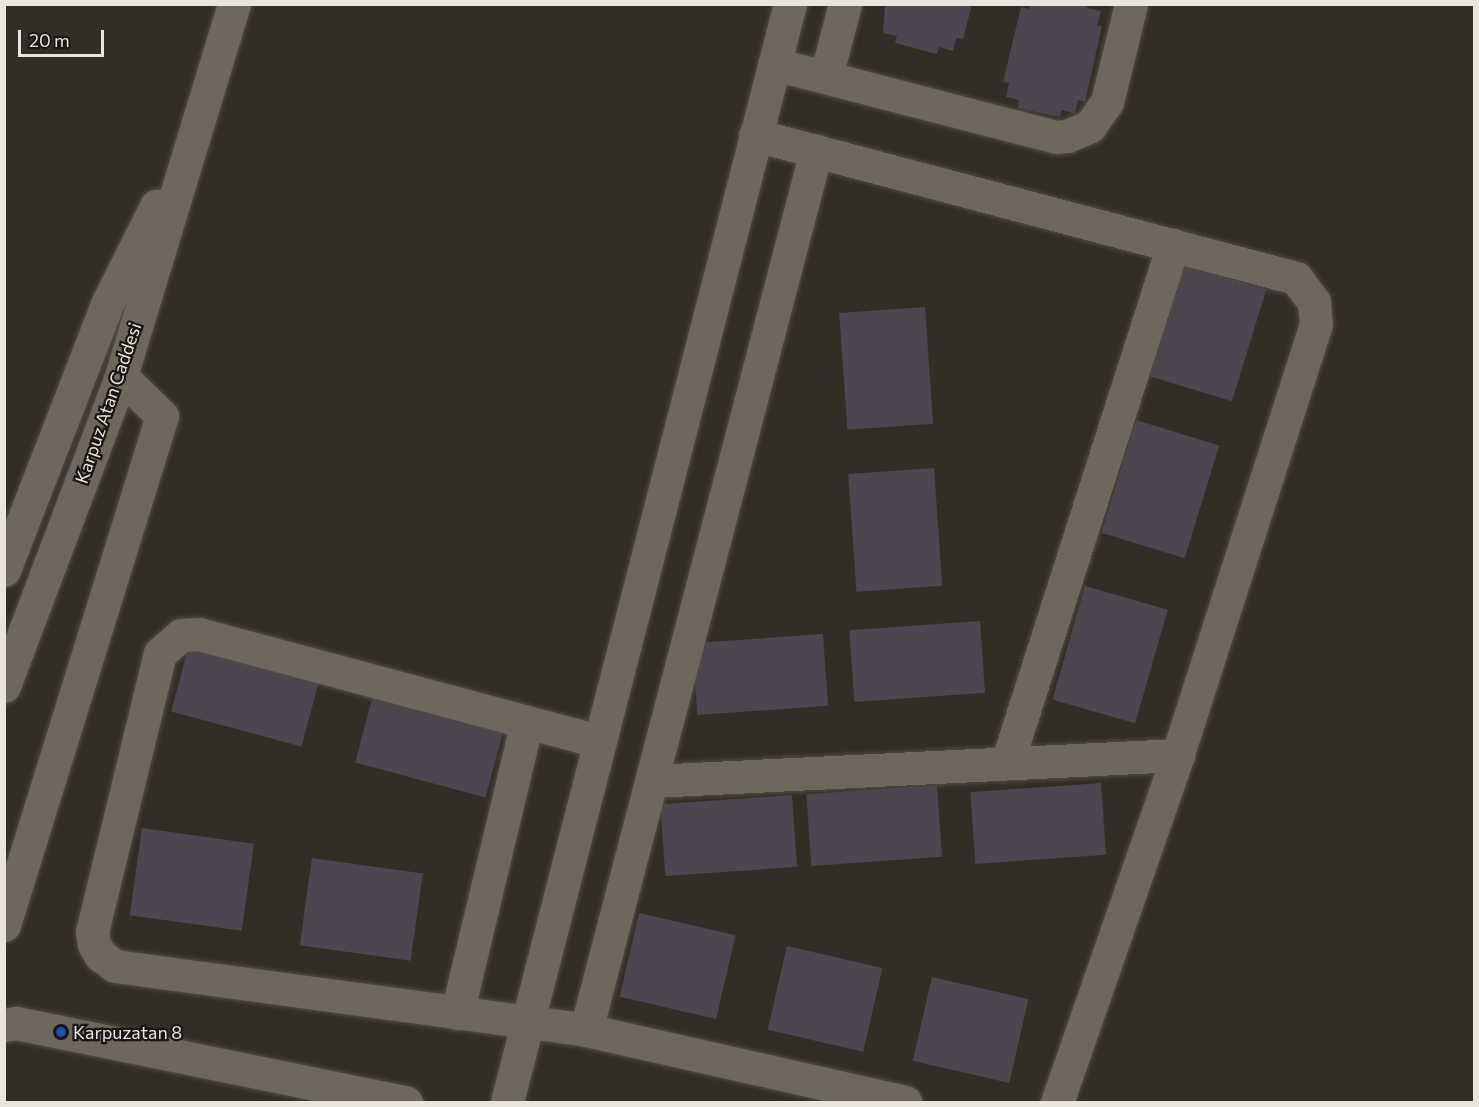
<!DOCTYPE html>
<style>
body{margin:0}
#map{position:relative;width:1479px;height:1107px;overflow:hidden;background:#332e25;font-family:Commissioner,sans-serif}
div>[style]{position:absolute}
.building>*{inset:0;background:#4c4650;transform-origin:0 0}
.roads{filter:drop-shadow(0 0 2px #504c44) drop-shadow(0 0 2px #504c44)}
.minor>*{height:33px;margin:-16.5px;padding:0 16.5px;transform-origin:16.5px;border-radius:16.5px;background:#6e675e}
.dots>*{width:16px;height:16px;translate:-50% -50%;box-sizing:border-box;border:3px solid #191613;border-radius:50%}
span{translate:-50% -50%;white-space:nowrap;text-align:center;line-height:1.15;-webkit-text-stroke:4.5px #191613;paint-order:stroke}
.street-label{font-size:18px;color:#e8e5df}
.poi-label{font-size:18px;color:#e8e5df}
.left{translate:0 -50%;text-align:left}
.frame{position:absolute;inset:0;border:6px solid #e8e5df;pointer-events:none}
.scale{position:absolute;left:18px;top:30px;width:86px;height:27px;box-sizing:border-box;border:3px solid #e8e5df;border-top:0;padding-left:8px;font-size:18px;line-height:21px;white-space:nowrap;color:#e8e5df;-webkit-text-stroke:4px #191613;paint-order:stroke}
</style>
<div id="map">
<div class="building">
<div style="clip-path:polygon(885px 4px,972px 4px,963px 39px,956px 38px,953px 51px,939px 47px,937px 54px,895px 43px,897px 36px,883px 33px)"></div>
<div style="clip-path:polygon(1030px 4px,1088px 4px,1087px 8px,1101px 11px,1097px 26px,1102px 26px,1085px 102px,1078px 100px,1075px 114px,1062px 110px,1060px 117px,1018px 108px,1019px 100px,1006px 97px,1009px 83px,1003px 82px,1021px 7px,1029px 9px)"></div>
<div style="left:1183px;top:264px;width:87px;height:117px;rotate:17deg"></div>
<div style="left:925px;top:307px;width:117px;height:86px;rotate:86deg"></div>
<div style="left:1136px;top:420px;width:87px;height:118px;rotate:17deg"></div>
<div style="left:934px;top:468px;width:118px;height:86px;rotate:86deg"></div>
<div style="left:1085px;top:586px;width:86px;height:118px;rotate:16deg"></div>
<div style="left:980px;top:621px;width:72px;height:131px;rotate:86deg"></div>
<div style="left:823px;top:634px;width:72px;height:131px;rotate:86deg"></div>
<div style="left:190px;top:641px;width:135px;height:73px;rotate:15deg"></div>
<div style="left:374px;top:692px;width:135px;height:73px;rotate:15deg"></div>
<div style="left:1101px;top:783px;width:72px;height:131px;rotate:86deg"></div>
<div style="left:937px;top:785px;width:72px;height:131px;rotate:86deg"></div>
<div style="left:792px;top:795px;width:72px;height:132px;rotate:86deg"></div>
<div style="left:142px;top:828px;width:113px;height:88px;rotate:8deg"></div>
<div style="left:312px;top:858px;width:112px;height:88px;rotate:8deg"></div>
<div style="left:639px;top:913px;width:99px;height:86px;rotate:13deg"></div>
<div style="left:787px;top:946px;width:98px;height:86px;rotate:13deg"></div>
<div style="left:932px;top:977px;width:99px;height:86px;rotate:13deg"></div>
</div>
<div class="roads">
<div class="minor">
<div style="left:774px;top:64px;width:291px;rotate:14.5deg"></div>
<div style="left:1056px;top:137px;width:11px;rotate:-5deg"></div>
<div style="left:1067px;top:136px;width:25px;rotate:-23deg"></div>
<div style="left:1090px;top:126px;width:29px;rotate:-55deg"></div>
<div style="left:1107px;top:102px;width:101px;rotate:-76.2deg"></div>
<div style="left:826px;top:76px;width:74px;rotate:-75.2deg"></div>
<div style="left:755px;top:135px;width:560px;rotate:14.81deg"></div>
<div style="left:1296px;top:278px;width:30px;rotate:53deg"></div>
<div style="left:1314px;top:302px;width:22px;rotate:85deg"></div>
<div style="left:1316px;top:324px;width:453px;rotate:107.8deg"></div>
<div style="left:1178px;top:755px;width:367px;rotate:109.2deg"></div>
<div style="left:4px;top:570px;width:285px;rotate:-68.8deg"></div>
<div style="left:107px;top:304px;width:110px;rotate:-63.4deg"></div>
<div style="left:4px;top:686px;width:331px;rotate:-69.3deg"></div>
<div style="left:121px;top:376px;width:389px;rotate:-73.1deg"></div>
<div style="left:598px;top:741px;width:412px;rotate:-165deg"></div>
<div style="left:200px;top:634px;width:19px;rotate:177deg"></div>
<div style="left:181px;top:635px;width:28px;rotate:139deg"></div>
<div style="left:160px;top:653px;width:287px;rotate:103.7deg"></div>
<div style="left:92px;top:932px;width:12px;rotate:81deg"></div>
<div style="left:94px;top:944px;width:13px;rotate:61deg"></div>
<div style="left:100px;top:955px;width:19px;rotate:36deg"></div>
<div style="left:115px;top:966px;width:475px;rotate:7.7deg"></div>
<div style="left:586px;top:1030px;width:327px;rotate:12.7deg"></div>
<div style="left:1007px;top:763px;width:544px;rotate:-72.23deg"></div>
<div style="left:652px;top:781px;width:527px;rotate:-2.83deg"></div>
<div style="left:4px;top:925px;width:533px;rotate:-72.76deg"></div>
<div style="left:162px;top:416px;width:57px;rotate:-135.7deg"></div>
<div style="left:457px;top:1013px;width:299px;rotate:-76.5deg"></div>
<div style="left:4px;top:1025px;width:12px;rotate:-9deg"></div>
<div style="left:16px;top:1023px;width:398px;rotate:11.5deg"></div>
<div style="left:586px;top:1030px;width:909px;rotate:-75.34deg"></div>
<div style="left:507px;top:1102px;width:1134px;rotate:-75.55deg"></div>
</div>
</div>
<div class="dots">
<div style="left:61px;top:1032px;background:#1a4fb4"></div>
</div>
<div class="street-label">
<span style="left:108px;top:403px;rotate:-71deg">Karpuz Atan Caddesi</span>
</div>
<div class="poi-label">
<span class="left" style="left:73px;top:1032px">Karpuzatan 8</span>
</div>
<div class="frame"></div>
<div class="scale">20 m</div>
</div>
